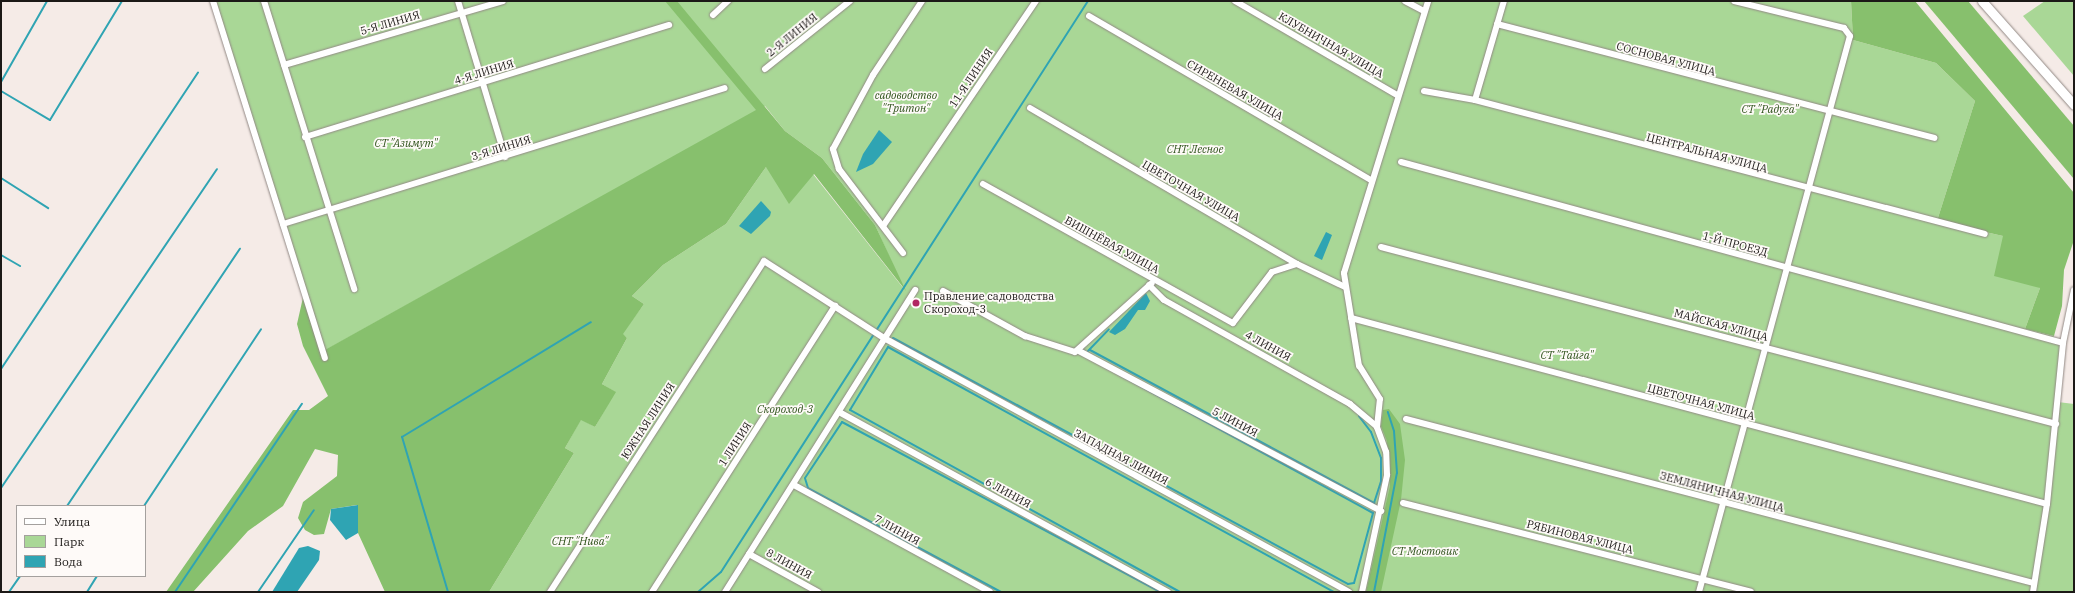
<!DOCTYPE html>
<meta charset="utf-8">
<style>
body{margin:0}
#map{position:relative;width:2075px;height:593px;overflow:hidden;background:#f5ebe7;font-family:"IBM Plex Serif",serif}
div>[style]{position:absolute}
.green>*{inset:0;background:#a9d796}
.forest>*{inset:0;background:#87c06d}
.water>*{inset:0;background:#2fa4b3}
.stream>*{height:2px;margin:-1px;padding:0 1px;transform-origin:1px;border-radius:1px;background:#2fa4b3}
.roads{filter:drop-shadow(0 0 1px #928985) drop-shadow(0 0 1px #928985)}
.minor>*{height:6px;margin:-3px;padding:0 3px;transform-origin:3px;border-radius:3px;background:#fff}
.secondary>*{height:9px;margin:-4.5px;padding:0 4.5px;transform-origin:4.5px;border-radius:4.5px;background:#fff}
.dots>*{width:11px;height:11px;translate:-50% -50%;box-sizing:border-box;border:2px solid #fefaf8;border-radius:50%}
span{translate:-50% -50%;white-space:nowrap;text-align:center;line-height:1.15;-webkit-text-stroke:3.5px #fefaf8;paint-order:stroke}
.street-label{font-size:11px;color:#1c1917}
.park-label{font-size:11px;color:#2e521a;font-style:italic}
.poi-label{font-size:11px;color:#1c1917}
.left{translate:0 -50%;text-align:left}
.frame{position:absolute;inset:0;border:2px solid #1c1917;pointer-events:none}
.legend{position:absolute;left:16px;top:505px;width:130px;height:72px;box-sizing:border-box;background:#fefaf8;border:1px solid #a4a09e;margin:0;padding:5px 7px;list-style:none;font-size:12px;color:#1c1917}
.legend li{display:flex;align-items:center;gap:8px;height:20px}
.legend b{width:20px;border:1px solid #a4a09e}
</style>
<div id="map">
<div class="green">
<div style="clip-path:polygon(213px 1px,1851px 1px,1853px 40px,1936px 63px,1975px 101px,1937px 221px,2003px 236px,2040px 288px,2025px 329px,2054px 336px,2052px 340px,2063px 343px,2058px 402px,2074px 404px,2074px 592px,489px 592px,574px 453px,565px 448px,581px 419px,595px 427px,615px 392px,602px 384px,627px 338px,622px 334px,644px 304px,632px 296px,663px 265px,726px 224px,766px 167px,813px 174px,904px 289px,875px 225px,822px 158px,785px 131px,765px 106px,322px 352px)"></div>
<div style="clip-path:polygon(2045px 1px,2074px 1px,2074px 76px,2023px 16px)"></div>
</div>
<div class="forest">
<div style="clip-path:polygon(665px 1px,677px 1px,785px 131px,822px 158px,875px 225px,906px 291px,814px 174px,789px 204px,766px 167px,726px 224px,663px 265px,632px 296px,644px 304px,623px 334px,627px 338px,602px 384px,616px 392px,595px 427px,581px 420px,565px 448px,574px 453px,489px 592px,385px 592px,358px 533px,357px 505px,331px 509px,324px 534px,314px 535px,305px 530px,298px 518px,303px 502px,337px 476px,338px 455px,315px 449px,283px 506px,248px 531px,193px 592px,166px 592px,293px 410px,309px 410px,328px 396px,303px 346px,297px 324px,304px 293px,323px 351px,756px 110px)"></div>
<div style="clip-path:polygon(1851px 1px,1915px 1px,2074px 193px,2074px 240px,2064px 270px,2062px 306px,2054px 336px,2025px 329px,2040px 288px,1994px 276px,2003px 236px,1937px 221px,1975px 101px,1936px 63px,1853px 40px)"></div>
<div style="clip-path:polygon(1924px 1px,1968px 1px,2074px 126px,2074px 179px)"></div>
<div style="clip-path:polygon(1389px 409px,1400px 424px,1405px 460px,1401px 500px,1381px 592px,1366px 592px,1390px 486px,1387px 441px,1381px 426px,1383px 410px)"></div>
</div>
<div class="water">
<div style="clip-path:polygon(879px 130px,892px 142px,873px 164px,856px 172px,863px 154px)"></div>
<div style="clip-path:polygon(761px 201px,771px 212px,770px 216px,751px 234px,739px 226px)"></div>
<div style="clip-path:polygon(1326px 232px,1332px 235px,1322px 260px,1314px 256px)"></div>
<div style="clip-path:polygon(1146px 293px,1150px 301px,1145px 310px,1138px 310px,1125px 329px,1115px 335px,1109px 332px)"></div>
<div style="clip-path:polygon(358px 505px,358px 533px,346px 540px,330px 520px,331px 509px)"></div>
<div style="clip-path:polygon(308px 546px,320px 551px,319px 560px,297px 592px,272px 592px,299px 548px)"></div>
</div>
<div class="stream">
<div style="left:1px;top:82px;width:93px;rotate:-60.4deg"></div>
<div style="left:1px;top:91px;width:57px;rotate:30.6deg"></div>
<div style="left:50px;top:120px;width:139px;rotate:-58.8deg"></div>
<div style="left:1px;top:178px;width:56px;rotate:32.6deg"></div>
<div style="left:1px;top:255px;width:22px;rotate:30deg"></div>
<div style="left:893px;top:338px;width:517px;rotate:28.4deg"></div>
<div style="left:1348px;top:584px;width:6px;rotate:-9deg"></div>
<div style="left:1354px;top:583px;width:73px;rotate:-74.8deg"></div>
<div style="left:1373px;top:513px;width:326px;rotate:-151.4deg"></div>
<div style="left:1090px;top:350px;width:323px;rotate:28.3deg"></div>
<div style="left:1374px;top:503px;width:23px;rotate:-72deg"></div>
<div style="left:1381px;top:481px;width:23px;rotate:-90deg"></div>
<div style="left:1381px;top:458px;width:28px;rotate:-111deg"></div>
<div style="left:1371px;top:432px;width:20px;rotate:-127deg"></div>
<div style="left:1088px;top:351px;width:30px;rotate:-46deg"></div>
<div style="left:1px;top:369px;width:356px;rotate:-56.4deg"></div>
<div style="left:1px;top:488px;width:385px;rotate:-55.9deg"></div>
<div style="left:67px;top:506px;width:310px;rotate:-56.1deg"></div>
<div style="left:144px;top:506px;width:212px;rotate:-56.5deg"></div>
<div style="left:9px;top:592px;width:19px;rotate:-55deg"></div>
<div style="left:87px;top:592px;width:19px;rotate:-58deg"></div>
<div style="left:175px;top:592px;width:227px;rotate:-56deg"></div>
<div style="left:258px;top:592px;width:99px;rotate:-55.7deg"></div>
<div style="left:448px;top:592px;width:162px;rotate:-106.5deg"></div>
<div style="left:402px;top:437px;width:221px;rotate:-31.3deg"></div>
<div style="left:698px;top:592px;width:30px;rotate:-41deg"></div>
<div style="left:721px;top:572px;width:679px;rotate:-57.27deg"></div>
<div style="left:1001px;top:592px;width:219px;rotate:-151.7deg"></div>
<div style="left:808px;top:488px;width:10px;rotate:-107deg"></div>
<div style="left:805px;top:478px;width:67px;rotate:-56.5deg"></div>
<div style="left:842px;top:422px;width:361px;rotate:28.1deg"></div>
<div style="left:1180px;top:592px;width:377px;rotate:-151.1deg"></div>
<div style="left:850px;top:410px;width:74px;rotate:-58.9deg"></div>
<div style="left:888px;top:347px;width:509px;rotate:28.78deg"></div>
<div style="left:1374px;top:592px;width:121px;rotate:-79.1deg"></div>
<div style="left:1397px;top:473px;width:42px;rotate:-94.1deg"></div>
<div style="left:1394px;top:431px;width:20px;rotate:-108deg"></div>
</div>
<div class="roads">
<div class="minor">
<div style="left:213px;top:1px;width:374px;rotate:72.6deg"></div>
<div style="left:264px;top:1px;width:302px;rotate:72.6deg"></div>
<div style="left:458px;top:1px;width:163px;rotate:73.2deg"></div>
<div style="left:1235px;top:1px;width:187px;rotate:30.1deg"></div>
<div style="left:1405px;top:1px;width:21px;rotate:28deg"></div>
<div style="left:713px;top:15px;width:21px;rotate:-43deg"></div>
<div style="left:1089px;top:16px;width:326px;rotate:30.2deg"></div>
<div style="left:1497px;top:24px;width:452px;rotate:14.6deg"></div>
<div style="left:284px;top:65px;width:228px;rotate:-16.3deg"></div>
<div style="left:765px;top:69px;width:109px;rotate:-38.7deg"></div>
<div style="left:1424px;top:91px;width:52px;rotate:10deg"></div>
<div style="left:1475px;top:100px;width:527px;rotate:14.72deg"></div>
<div style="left:1475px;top:100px;width:103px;rotate:-73.7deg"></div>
<div style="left:1030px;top:108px;width:309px;rotate:30.3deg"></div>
<div style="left:1297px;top:264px;width:53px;rotate:25.6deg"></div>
<div style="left:305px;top:137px;width:381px;rotate:-17.1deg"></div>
<div style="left:1401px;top:162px;width:686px;rotate:15.29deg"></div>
<div style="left:983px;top:184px;width:286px;rotate:29.1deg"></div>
<div style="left:1233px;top:323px;width:64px;rotate:-52.6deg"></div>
<div style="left:1272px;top:272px;width:26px;rotate:-18deg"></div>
<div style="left:283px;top:224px;width:462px;rotate:-17.1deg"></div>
<div style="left:883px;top:226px;width:272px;rotate:-55.8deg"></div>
<div style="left:1381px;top:247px;width:698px;rotate:14.69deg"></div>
<div style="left:903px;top:253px;width:106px;rotate:-127.3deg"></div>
<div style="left:839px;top:169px;width:21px;rotate:-107deg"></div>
<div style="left:833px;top:149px;width:84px;rotate:-61.6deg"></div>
<div style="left:873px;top:75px;width:89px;rotate:-56.5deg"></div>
<div style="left:1149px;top:285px;width:21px;rotate:45deg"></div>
<div style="left:1164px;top:300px;width:213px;rotate:29.2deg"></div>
<div style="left:1350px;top:404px;width:35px;rotate:40deg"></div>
<div style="left:943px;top:291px;width:94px;rotate:28.8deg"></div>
<div style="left:1025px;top:336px;width:52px;rotate:17.7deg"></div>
<div style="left:1075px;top:352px;width:103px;rotate:-41.9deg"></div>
<div style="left:1351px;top:318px;width:720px;rotate:14.96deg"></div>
<div style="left:1079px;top:351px;width:342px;rotate:27.9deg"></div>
<div style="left:839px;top:412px;width:375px;rotate:28.7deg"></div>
<div style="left:1406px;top:419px;width:649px;rotate:14.64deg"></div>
<div style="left:794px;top:485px;width:223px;rotate:28.6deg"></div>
<div style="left:1403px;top:503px;width:359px;rotate:14.3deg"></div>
<div style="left:749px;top:554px;width:79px;rotate:28.8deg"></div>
<div style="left:550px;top:592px;width:394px;rotate:-57.1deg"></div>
<div style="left:764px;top:261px;width:143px;rotate:32.7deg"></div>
<div style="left:884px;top:338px;width:530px;rotate:28.64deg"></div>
<div style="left:652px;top:592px;width:340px;rotate:-57.4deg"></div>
<div style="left:725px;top:592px;width:357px;rotate:-57.8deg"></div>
<div style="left:1362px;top:592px;width:120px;rotate:-77.9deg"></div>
<div style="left:1387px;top:475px;width:23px;rotate:-92deg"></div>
<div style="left:1386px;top:452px;width:27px;rotate:-110deg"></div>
<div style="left:1377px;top:427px;width:28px;rotate:-84deg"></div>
<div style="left:1380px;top:399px;width:39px;rotate:-122deg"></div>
<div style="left:1359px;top:366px;width:94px;rotate:-99.2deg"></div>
<div style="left:1344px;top:273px;width:285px;rotate:-72.8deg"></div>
<div style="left:1699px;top:592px;width:576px;rotate:-74.81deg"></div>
<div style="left:1850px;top:36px;width:10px;rotate:-127deg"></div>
<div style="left:1844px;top:28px;width:113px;rotate:-166.2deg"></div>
<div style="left:2033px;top:592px;width:89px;rotate:-81deg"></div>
<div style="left:2047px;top:504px;width:162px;rotate:-84.3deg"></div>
<div style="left:2063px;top:343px;width:54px;rotate:-78.3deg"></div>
</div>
<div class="secondary">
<div style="left:1982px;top:1px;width:139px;rotate:48.5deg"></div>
</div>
</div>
<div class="dots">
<div style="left:916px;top:303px;background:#b12662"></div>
</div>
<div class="street-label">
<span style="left:390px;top:23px;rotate:-16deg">5-Я ЛИНИЯ</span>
<span style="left:792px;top:35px;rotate:-39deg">2-Я ЛИНИЯ</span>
<span style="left:1331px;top:45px;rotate:30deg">КЛУБНИЧНАЯ УЛИЦА</span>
<span style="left:1666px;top:59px;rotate:15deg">СОСНОВАЯ УЛИЦА</span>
<span style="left:484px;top:72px;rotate:-17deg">4-Я ЛИНИЯ</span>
<span style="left:971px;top:78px;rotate:-56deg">11-Я ЛИНИЯ</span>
<span style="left:1235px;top:90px;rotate:30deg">СИРЕНЕВАЯ УЛИЦА</span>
<span style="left:501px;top:148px;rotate:-17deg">3-Я ЛИНИЯ</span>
<span style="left:1707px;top:153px;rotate:15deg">ЦЕНТРАЛЬНАЯ УЛИЦА</span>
<span style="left:1191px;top:191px;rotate:30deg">ЦВЕТОЧНАЯ УЛИЦА</span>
<span style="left:1735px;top:244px;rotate:15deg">1-Й ПРОЕЗД</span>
<span style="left:1112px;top:245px;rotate:29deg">ВИШНЁВАЯ УЛИЦА</span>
<span style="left:1721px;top:325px;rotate:15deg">МАЙСКАЯ УЛИЦА</span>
<span style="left:1268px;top:346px;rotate:29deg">4 ЛИНИЯ</span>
<span style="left:1701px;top:402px;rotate:15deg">ЦВЕТОЧНАЯ УЛИЦА</span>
<span style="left:648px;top:421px;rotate:-57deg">ЮЖНАЯ ЛИНИЯ</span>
<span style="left:1235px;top:422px;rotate:28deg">5 ЛИНИЯ</span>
<span style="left:735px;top:444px;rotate:-57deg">1 ЛИНИЯ</span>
<span style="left:1121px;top:457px;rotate:28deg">ЗАПАДНАЯ ЛИНИЯ</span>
<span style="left:1722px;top:492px;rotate:15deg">ЗЕМЛЯНИЧНАЯ УЛИЦА</span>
<span style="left:1008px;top:493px;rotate:29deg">6 ЛИНИЯ</span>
<span style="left:897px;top:530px;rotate:29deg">7 ЛИНИЯ</span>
<span style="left:1580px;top:537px;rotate:14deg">РЯБИНОВАЯ УЛИЦА</span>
<span style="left:789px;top:564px;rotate:29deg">8 ЛИНИЯ</span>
</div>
<div class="park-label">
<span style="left:906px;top:102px">садоводство<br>"Тритон"</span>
<span style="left:1770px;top:109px">СТ "Радуга"</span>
<span style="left:406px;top:143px">СТ "Азимут"</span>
<span style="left:1195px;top:149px">СНТ Лесное</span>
<span style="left:1567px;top:355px">СТ "Тайга"</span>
<span style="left:785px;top:409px">Скороход-3</span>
<span style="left:580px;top:541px">СНТ "Нива"</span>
<span style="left:1425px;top:551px">СТ Мостовик</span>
</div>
<div class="poi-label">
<span class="left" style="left:924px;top:303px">Правление садоводства<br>Скороход-3</span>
</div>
<div class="frame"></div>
<ul class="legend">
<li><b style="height:5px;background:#fff"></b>Улица</li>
<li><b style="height:11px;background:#a9d796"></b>Парк</li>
<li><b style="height:11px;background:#2fa4b3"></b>Вода</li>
</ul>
</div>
